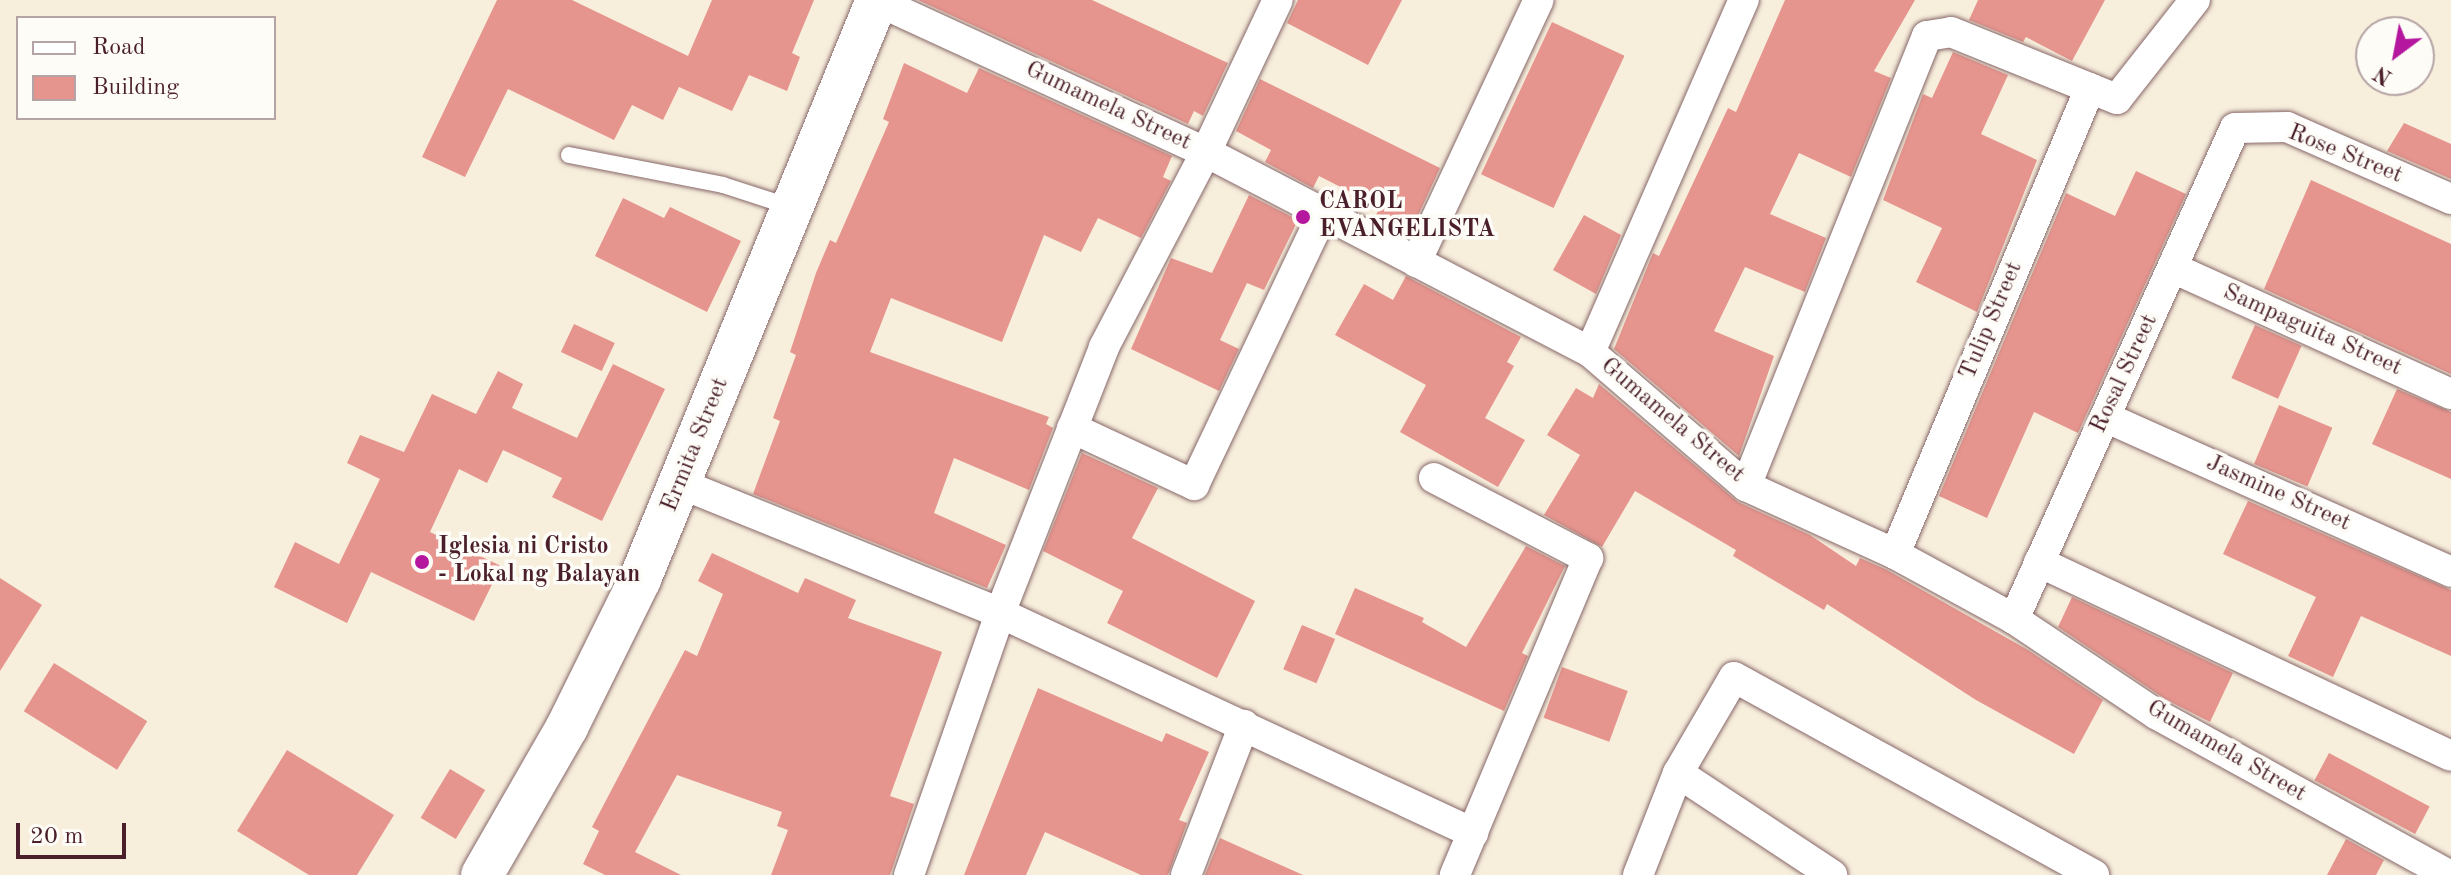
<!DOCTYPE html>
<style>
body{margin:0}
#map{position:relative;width:2451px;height:875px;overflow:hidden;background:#f7eedc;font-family:"Old Standard TT",serif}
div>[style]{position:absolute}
.building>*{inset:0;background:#e6958e;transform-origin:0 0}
.roads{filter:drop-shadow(0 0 2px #876769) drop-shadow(0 0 2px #876769)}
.service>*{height:16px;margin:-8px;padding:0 8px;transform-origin:8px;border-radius:8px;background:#fff}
.minor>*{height:30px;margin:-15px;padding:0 15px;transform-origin:15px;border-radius:15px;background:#fff}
.secondary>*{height:42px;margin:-21px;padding:0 21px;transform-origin:21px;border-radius:21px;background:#fff}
.dots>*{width:22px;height:22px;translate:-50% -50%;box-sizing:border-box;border:4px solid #fdfcf7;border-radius:50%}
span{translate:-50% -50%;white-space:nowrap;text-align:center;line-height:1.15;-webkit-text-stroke:7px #fdfcf7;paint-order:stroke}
.street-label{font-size:24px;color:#4a1f2b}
.poi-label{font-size:24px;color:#4a1f2b;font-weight:700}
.left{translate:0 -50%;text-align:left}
.legend{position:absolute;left:16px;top:16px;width:260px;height:104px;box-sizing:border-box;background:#fdfcf7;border:2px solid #b5a4a5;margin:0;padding:10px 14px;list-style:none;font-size:24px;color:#4a1f2b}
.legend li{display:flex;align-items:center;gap:16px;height:40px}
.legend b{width:40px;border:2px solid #b5a4a5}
.north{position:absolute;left:2355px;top:16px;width:80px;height:80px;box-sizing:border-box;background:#fdfcf7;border:2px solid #b5a4a5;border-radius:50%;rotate:212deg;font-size:22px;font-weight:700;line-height:32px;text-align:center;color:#4a1f2b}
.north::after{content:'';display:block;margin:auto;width:28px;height:36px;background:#b5179e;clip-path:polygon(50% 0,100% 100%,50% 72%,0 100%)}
.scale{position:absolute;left:16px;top:823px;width:110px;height:36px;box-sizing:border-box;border:4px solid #4a1f2b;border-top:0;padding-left:10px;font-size:24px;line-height:28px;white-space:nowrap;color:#4a1f2b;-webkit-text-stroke:6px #fdfcf7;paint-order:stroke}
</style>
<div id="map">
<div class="building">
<div style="clip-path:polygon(497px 0,572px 0,688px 56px,712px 0,814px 0,792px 53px,800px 57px,787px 91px,749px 75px,732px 111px,679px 87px,663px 120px,632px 105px,614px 140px,508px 89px,465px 177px,422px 157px)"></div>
<div style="clip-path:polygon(918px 0,1092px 0,1228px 63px,1203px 116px,1194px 111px,1188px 124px)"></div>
<div style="clip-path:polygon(1298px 0,1402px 0,1368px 65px,1287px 23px)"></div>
<div style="clip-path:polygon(1785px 0,1915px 0,1874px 71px,1891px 78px,1851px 177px,1799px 153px,1770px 214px,1826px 238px,1805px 292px,1745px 267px,1714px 331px,1774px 356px,1739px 456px,1614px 349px,1653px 253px,1659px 256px,1728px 108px,1736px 112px)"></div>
<div style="clip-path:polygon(1978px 0,2105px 0,2072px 61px,2026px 37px,2023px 42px,1969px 20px)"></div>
<div style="left:1552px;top:22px;width:80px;height:168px;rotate:25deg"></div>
<div style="clip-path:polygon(1953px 52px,2008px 75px,1981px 134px,2037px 160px,1977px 312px,1916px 282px,1942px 228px,1883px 200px,1923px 94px,1932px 98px)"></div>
<div style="clip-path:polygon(904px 63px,967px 93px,979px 68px,1172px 156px,1163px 177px,1171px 181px,1141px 238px,1098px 218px,1081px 252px,1044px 235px,1002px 342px,891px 298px,870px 352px,1049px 417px,1046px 424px,1053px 428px,1029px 490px,954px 458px,934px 513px,1006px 545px,987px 588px,753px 494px,780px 421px,773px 418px,796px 355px,790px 352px,816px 273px,830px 240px,836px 243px,889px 122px,883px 119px)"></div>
<div style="clip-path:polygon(1260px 79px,1440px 168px,1410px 233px,1376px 215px,1380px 207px,1319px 176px,1313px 188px,1265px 162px,1271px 150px,1236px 131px)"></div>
<div style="clip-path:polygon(2404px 123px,2451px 144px,2451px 179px,2387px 151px)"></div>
<div style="clip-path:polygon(2136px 171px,2186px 194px,2078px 433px,2034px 412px,1987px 518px,1939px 496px,2066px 193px,2115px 216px)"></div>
<div style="clip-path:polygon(2311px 180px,2451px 244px,2451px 374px,2264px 289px)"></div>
<div style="clip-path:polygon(1249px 195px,1298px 220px,1264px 290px,1247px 283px,1220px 340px,1239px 349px,1219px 391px,1131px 349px,1171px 258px,1212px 273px)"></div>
<div style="clip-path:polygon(623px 198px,664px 218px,670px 207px,741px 241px,707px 312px,595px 256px)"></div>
<div style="clip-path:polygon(1584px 215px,1621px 235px,1596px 294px,1553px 270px)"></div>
<div style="clip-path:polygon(1406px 276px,1521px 337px,1507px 362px,1514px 366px,1485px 418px,1525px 440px,1498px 487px,1400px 432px,1426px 385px,1335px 335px,1364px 284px,1393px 300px)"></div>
<div style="left:574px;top:324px;width:45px;height:31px;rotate:25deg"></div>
<div style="left:2255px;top:325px;width:51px;height:58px;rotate:24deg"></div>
<div style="clip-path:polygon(613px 364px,665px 389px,602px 521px,552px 497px,562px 478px,503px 450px,487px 483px,459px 469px,430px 532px,501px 566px,474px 621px,371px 572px,347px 623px,274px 587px,295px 542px,339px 564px,380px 479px,347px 463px,360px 435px,404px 452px,432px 394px,476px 414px,498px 371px,523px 384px,512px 408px,577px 438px)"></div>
<div style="clip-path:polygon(1599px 384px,1738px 502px,1810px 535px,1856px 566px,1860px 558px,1887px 570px,2028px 650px,2103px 700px,2074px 754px,1976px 700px,1827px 604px,1824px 610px,1733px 556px,1736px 550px,1635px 491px,1602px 547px,1544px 515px,1580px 455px,1547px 435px,1576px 388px,1593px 398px)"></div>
<div style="clip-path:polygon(2397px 389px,2451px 412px,2451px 479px,2372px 444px)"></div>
<div style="left:2279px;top:405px;width:58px;height:64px;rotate:23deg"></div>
<div style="clip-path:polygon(1082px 453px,1158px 488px,1132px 538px,1255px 601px,1217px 678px,1107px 623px,1123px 591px,1043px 551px)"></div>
<div style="clip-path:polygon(2248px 501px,2451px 590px,2451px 656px,2361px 616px,2333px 677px,2288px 656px,2316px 597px,2223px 554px)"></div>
<div style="clip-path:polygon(1526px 546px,1565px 566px,1522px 653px,1528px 656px,1504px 711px,1335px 634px,1355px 588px,1424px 618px,1422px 622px,1466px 647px)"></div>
<div style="clip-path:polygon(712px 553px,798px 593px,805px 578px,856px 600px,848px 618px,942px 652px,890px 796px,914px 804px,890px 875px,771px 875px,788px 830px,777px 826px,782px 812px,677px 775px,635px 852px,681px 875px,605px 875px,583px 864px,599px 831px,592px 827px,685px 650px,697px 656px,723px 594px,698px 581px)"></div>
<div style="clip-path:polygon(0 578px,42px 605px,0 671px)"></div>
<div style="clip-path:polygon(2072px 597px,2233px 673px,2210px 722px,2165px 699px,2058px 627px)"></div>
<div style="left:1302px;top:625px;width:36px;height:48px;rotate:23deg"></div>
<div style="left:54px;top:663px;width:110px;height:57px;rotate:32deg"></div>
<div style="left:1562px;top:667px;width:70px;height:54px;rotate:20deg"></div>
<div style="clip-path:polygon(1038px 688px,1162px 742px,1166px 733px,1209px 752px,1179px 820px,1187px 823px,1168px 875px,1141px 875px,1045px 832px,1026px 875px,964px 875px)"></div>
<div style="clip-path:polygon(287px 750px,394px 815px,357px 875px,309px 875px,237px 831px)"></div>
<div style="left:2329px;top:753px;width:114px;height:31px;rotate:28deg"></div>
<div style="left:450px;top:769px;width:41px;height:57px;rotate:31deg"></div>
<div style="clip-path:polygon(1220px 838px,1303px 875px,1205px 875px)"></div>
<div style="clip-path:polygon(2346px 839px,2384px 860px,2376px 875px,2327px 875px)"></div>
</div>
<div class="roads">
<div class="service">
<div style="left:569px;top:155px;width:157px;rotate:11deg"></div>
<div style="left:723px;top:185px;width:71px;rotate:17.9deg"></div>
</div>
<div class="minor">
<div style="left:877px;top:1px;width:362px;rotate:24.7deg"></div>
<div style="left:1206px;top:152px;width:433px;rotate:27.5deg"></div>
<div style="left:1590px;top:352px;width:206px;rotate:40.7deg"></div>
<div style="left:1746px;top:486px;width:164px;rotate:24.5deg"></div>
<div style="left:1895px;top:554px;width:136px;rotate:28.6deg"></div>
<div style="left:2014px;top:619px;width:171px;rotate:33.8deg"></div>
<div style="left:2156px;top:714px;width:334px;rotate:28.8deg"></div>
<div style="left:1416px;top:262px;width:289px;rotate:-64.9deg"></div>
<div style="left:2173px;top:268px;width:305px;rotate:24.4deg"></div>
<div style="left:1590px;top:352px;width:384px;rotate:-66.4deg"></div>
<div style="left:2105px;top:417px;width:379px;rotate:24.1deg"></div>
<div style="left:1072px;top:428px;width:135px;rotate:25deg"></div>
<div style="left:1194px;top:485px;width:301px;rotate:-64.6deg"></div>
<div style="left:1434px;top:478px;width:174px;rotate:27.5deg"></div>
<div style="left:1588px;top:558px;width:344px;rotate:112.8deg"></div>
<div style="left:681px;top:484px;width:344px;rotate:22deg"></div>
<div style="left:1000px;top:613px;width:522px;rotate:24.94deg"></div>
<div style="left:1746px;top:486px;width:485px;rotate:-68.1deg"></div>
<div style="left:1927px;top:36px;width:24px;rotate:-9deg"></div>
<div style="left:1951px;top:32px;width:179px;rotate:22deg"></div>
<div style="left:2117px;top:99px;width:126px;rotate:-51.8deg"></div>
<div style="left:1895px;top:554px;width:505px;rotate:-67.29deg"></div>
<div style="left:2039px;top:562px;width:455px;rotate:25.2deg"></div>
<div style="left:2014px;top:619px;width:538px;rotate:-65.77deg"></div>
<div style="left:2235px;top:128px;width:52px;rotate:-1.1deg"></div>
<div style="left:2287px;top:127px;width:179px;rotate:23.7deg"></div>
<div style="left:1678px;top:773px;width:185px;rotate:33.5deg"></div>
<div style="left:909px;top:875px;width:277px;rotate:-70.8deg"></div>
<div style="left:1000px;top:613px;width:286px;rotate:-68.6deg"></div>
<div style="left:1104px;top:347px;width:220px;rotate:-62.4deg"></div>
<div style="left:1206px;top:152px;width:168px;rotate:-64.7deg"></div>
<div style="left:1186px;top:875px;width:161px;rotate:-68.9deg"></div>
<div style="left:1638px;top:875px;width:110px;rotate:-68.6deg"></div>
<div style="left:1678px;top:773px;width:111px;rotate:-59.7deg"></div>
<div style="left:1734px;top:677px;width:411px;rotate:28.8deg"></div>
</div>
<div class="secondary">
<div style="left:482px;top:875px;width:171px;rotate:-60.1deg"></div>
<div style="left:567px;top:727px;width:165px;rotate:-63.7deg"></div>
<div style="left:640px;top:579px;width:626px;rotate:-67.74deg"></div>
</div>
</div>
<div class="dots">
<div style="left:1303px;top:217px;background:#b5179e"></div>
<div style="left:422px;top:562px;background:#b5179e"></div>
</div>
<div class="street-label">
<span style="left:1108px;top:107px;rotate:25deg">Gumamela Street</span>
<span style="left:2345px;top:155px;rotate:22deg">Rose Street</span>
<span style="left:1992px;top:321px;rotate:-67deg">Tulip Street</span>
<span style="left:2312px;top:331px;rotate:24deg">Sampaguita Street</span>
<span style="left:2125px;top:374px;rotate:-65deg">Rosal Street</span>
<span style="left:1672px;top:421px;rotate:40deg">Gumamela Street</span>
<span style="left:696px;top:445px;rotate:-68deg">Ermita Street</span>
<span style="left:2278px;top:494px;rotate:24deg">Jasmine Street</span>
<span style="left:2226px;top:752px;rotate:30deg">Gumamela Street</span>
</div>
<div class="poi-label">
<span class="left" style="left:1319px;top:217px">CAROL<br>EVANGELISTA</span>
<span class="left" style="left:438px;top:562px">Iglesia ni Cristo<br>- Lokal ng Balayan</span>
</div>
<ul class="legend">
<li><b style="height:10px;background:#fff"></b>Road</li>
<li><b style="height:22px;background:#e6958e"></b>Building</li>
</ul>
<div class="north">N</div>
<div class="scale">20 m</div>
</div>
